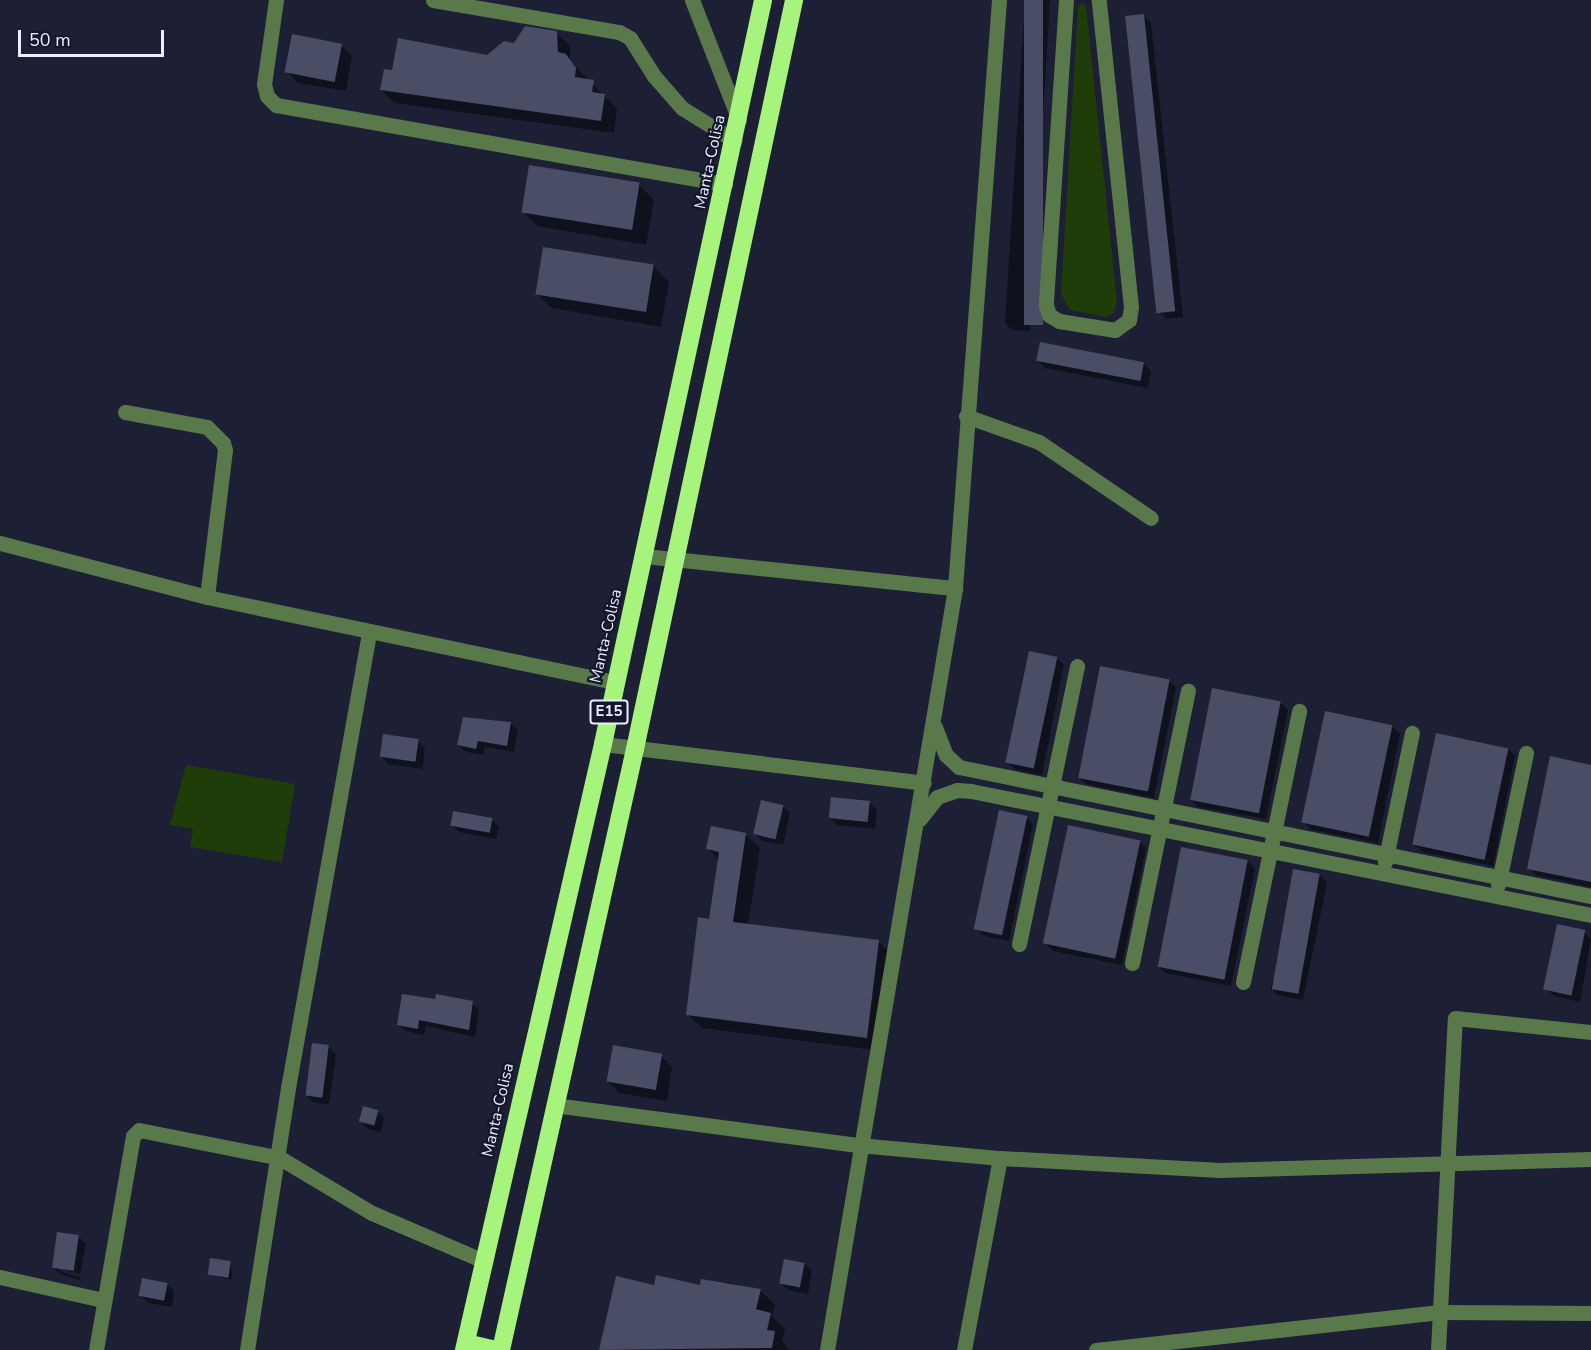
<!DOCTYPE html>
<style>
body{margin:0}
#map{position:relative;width:1591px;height:1350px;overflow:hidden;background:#1d2035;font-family:"Nunito Sans",sans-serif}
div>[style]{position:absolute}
.green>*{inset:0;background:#1e3d09}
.shadow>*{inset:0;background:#0007}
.building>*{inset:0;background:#494d65;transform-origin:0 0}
.minor>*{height:15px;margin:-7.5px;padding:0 7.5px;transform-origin:7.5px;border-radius:7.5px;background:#5a794b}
.highway>*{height:18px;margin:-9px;padding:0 9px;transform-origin:9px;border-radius:9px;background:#a6f47c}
span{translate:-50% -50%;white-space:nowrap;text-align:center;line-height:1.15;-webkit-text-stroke:4.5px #14162b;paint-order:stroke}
.shield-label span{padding:2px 4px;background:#14162b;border:2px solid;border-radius:4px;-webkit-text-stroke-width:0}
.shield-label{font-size:15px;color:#ebeefd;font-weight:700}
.street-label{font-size:16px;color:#ebeefd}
.scale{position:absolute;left:18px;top:30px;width:146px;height:27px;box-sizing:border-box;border:3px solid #ebeefd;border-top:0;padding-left:8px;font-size:18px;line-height:21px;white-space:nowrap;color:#ebeefd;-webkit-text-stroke:4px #14162b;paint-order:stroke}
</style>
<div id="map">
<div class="green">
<div style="clip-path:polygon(1082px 3px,1086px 7px,1117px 302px,1114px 313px,1106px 317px,1070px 310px,1061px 294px,1078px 7px)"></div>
<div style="clip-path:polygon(186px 765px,295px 784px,282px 862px,190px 847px,193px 829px,170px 825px)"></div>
</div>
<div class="shadow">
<div style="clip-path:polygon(1025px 0,1050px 0,1030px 331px,1012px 330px,1005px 323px)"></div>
<div style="clip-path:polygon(1144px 16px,1151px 23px,1183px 317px,1166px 319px,1159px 312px)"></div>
<div style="clip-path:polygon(557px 33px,570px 46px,570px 61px,617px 109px,614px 133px,395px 103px,381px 90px,394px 72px,487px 57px)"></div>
<div style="clip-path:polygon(341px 45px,352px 56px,346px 91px,298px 83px,287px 71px)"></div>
<div style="clip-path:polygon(639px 185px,654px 200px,646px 245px,537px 226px,523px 211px)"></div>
<div style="clip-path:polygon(654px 267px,669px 282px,661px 327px,552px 308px,537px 294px)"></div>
<div style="clip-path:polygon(1038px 361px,1144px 364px,1151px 371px,1148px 388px,1045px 368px)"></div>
<div style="clip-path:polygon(1057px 658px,1064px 665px,1042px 775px,1016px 770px,1009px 763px)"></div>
<div style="clip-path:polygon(1169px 681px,1176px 688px,1154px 798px,1086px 784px,1079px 777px)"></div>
<div style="clip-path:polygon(1281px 703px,1288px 710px,1266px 819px,1198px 807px,1191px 800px)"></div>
<div style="clip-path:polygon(485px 719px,510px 723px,518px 730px,514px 752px,485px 747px,483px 755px,466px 752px,459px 745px)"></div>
<div style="clip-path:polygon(1393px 727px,1400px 734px,1378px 843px,1312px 830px,1304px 823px)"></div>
<div style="clip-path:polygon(418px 741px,425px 748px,423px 769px,388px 764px,381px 756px)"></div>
<div style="clip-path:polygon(1508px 749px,1515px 756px,1493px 866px,1422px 852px,1415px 845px)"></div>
<div style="clip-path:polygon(1591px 766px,1591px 887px,1536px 875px,1529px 868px)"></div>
<div style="clip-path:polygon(870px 803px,877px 810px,875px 829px,837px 825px,830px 818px)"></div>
<div style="clip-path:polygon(782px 806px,790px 813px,783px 845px,762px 841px,755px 834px)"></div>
<div style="clip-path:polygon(1026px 817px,1033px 824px,1009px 941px,984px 936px,977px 929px)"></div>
<div style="clip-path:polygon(492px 820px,499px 827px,496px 839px,459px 832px,452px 825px)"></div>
<div style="clip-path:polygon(745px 834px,760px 848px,748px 925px,878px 941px,892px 955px,881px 1051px,702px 1028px,687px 1014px,711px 920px,719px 860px,708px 849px)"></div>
<div style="clip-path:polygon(1139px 841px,1146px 848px,1122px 965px,1053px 951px,1046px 944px)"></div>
<div style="clip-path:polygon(1248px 861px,1255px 869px,1231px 986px,1165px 973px,1158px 966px)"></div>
<div style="clip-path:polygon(1320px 875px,1327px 883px,1303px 1000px,1277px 995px,1270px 988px)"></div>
<div style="clip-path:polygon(1584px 931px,1591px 940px,1580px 1002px,1554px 996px,1546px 989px)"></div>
<div style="clip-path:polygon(436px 1001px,472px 1003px,479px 1010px,475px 1037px,426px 1026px,424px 1035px,405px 1031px,398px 1024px)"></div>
<div style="clip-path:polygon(328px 1046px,336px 1054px,329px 1105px,313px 1102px,306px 1095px)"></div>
<div style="clip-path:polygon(661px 1056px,672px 1067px,667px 1101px,619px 1093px,608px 1082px)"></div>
<div style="clip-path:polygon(377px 1111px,384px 1118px,381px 1132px,368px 1129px,361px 1121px)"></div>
<div style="clip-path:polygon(evenodd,78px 1237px,86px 1244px,79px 1280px,60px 1274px,53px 1267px,78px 1237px,59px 1268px,80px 1274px,79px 1277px,59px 1271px,59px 1268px)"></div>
<div style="clip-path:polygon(231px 1262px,232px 1280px,209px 1275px)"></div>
<div style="clip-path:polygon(805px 1264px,812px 1271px,808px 1294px,788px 1290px,781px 1283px)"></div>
<div style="clip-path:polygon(617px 1278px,655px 1286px,725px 1286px,726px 1282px,760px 1290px,775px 1305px,772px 1316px,785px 1329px,782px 1341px,789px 1350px,601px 1350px)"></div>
<div style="clip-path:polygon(167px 1284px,174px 1291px,172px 1307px,148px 1303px,141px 1296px)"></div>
</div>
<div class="building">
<div style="left:1024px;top:0;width:19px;height:325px"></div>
<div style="left:1144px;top:14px;width:299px;height:19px;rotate:84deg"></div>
<div style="clip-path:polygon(525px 26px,557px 31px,558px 52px,566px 54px,576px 68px,575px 77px,594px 80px,592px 92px,605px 94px,601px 121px,380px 90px,384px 69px,392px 70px,398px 38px,487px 55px,504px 41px,514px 43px)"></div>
<div style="left:292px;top:34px;width:51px;height:39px;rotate:11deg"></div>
<div style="left:529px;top:165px;width:112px;height:48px;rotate:9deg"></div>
<div style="left:543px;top:247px;width:112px;height:48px;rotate:9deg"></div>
<div style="left:1040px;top:342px;width:106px;height:19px;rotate:11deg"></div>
<div style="left:1029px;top:651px;width:29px;height:114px;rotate:12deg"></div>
<div style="left:1100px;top:666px;width:71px;height:114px;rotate:11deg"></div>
<div style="left:1212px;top:688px;width:70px;height:114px;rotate:11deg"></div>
<div style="left:1325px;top:711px;width:69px;height:114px;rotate:12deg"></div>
<div style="clip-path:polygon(463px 717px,511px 722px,507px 746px,478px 741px,476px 749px,457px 745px)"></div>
<div style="left:1436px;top:733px;width:74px;height:114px;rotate:12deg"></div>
<div style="left:383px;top:734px;width:36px;height:23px;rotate:8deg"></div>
<div style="clip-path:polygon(1550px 756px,1591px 765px,1591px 882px,1527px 869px)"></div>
<div style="left:831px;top:797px;width:39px;height:21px;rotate:6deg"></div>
<div style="left:761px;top:800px;width:23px;height:35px;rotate:13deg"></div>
<div style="left:999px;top:810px;width:29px;height:122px;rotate:12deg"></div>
<div style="left:453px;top:811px;width:40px;height:15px;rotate:10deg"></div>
<div style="left:1068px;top:825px;width:74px;height:121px;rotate:12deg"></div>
<div style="clip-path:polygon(711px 826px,746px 833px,733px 922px,879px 940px,867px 1038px,686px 1015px,698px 917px,709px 919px,719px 852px,706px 849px)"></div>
<div style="left:1181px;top:847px;width:68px;height:122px;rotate:11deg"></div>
<div style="left:1293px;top:869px;width:27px;height:122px;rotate:10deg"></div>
<div style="left:1557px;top:924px;width:29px;height:67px;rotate:12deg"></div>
<div style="clip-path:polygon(402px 994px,435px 999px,436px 994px,473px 1001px,469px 1030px,419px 1020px,418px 1029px,397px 1025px)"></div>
<div style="left:312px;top:1043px;width:17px;height:53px;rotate:7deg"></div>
<div style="left:613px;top:1045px;width:50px;height:37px;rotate:10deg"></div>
<div style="left:363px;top:1106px;width:16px;height:16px;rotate:15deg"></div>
<div style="left:57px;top:1232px;width:22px;height:36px;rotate:8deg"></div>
<div style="left:210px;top:1258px;width:21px;height:17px;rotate:8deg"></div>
<div style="left:784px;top:1259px;width:21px;height:25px;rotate:11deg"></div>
<div style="clip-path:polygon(656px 1275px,700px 1285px,701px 1279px,761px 1289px,756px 1309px,771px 1313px,767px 1330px,775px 1331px,772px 1348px,599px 1350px,616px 1276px,654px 1285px)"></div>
<div style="left:142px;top:1278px;width:26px;height:18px;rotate:11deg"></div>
</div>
<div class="minor">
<div style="left:276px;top:0;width:85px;rotate:98.1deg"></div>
<div style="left:264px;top:84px;width:12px;rotate:76deg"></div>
<div style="left:267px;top:96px;width:13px;rotate:45deg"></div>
<div style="left:276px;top:105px;width:456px;rotate:10deg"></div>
<div style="left:433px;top:0;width:189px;rotate:9.8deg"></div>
<div style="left:619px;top:32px;width:13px;rotate:29deg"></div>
<div style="left:630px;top:38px;width:45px;rotate:57.7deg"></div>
<div style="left:654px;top:76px;width:43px;rotate:48.8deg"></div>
<div style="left:682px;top:108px;width:62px;rotate:31.9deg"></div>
<div style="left:692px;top:0;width:129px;rotate:68.6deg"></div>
<div style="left:1066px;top:0;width:306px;rotate:93.8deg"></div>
<div style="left:1046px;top:305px;width:10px;rotate:73deg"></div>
<div style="left:1049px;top:315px;width:12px;rotate:31deg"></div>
<div style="left:1059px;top:321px;width:57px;rotate:9.1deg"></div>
<div style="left:1115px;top:330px;width:17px;rotate:-36deg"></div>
<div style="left:1129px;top:320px;width:13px;rotate:-81deg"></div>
<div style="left:1131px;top:307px;width:309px;rotate:-96deg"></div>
<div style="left:125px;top:412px;width:83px;rotate:10.4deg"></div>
<div style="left:207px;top:427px;width:23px;rotate:45deg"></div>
<div style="left:223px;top:443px;width:7px;rotate:74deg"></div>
<div style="left:225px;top:450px;width:148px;rotate:97deg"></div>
<div style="left:966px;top:416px;width:77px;rotate:19.6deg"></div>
<div style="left:1039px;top:442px;width:135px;rotate:34.2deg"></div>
<div style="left:0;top:543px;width:214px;rotate:14.6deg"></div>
<div style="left:207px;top:597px;width:417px;rotate:11.8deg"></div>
<div style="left:644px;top:556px;width:313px;rotate:5.9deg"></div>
<div style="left:935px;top:727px;width:30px;rotate:69deg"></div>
<div style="left:946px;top:755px;width:18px;rotate:43deg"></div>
<div style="left:959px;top:767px;width:645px;rotate:11.54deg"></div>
<div style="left:603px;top:744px;width:323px;rotate:6.9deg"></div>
<div style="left:920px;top:819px;width:28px;rotate:-52deg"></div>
<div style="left:937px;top:797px;width:21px;rotate:-19deg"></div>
<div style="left:957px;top:790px;width:14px;rotate:4deg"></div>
<div style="left:971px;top:791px;width:632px;rotate:11.31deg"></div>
<div style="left:1385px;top:862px;width:132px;rotate:-78.2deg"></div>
<div style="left:1498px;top:885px;width:135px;rotate:-78deg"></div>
<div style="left:1019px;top:944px;width:284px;rotate:-78.2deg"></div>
<div style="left:1132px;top:963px;width:278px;rotate:-78.4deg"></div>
<div style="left:1243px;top:982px;width:277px;rotate:-78.3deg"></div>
<div style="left:554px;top:1105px;width:308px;rotate:7.5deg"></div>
<div style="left:859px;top:1145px;width:142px;rotate:5.3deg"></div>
<div style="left:1000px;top:1158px;width:220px;rotate:3.1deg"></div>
<div style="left:1220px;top:1170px;width:371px;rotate:-1.7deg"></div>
<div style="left:0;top:1277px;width:106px;rotate:12.6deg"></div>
<div style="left:96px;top:1350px;width:217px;rotate:-80.2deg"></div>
<div style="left:133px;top:1136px;width:8px;rotate:-45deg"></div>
<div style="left:139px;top:1130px;width:144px;rotate:11.2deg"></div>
<div style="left:280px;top:1158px;width:107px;rotate:30.9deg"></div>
<div style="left:372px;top:1213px;width:122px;rotate:23.2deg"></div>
<div style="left:247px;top:1350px;width:265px;rotate:-81.1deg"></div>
<div style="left:288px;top:1088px;width:463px;rotate:-79.9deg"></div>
<div style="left:827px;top:1350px;width:773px;rotate:-80.46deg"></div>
<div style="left:955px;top:588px;width:590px;rotate:-85.72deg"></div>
<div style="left:964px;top:1350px;width:195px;rotate:-79.4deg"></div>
<div style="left:1096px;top:1350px;width:344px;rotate:-6.3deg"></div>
<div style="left:1438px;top:1312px;width:153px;rotate:0.4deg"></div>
<div style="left:1438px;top:1350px;width:332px;rotate:-87.1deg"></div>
<div style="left:1455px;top:1018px;width:137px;rotate:5.9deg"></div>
</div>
<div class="highway">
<div style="left:466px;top:1343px;width:31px;rotate:13deg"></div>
<div style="left:464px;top:1350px;width:622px;rotate:-77.08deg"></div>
<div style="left:603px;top:744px;width:761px;rotate:-77.86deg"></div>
<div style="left:501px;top:1350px;width:616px;rotate:-77.43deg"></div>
<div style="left:635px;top:749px;width:766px;rotate:-78.01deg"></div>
</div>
<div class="shield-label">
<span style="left:609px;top:712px">E15</span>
</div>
<div class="street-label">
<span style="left:710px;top:162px;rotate:-78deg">Manta-Colisa</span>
<span style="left:606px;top:636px;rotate:-77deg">Manta-Colisa</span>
<span style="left:498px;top:1110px;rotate:-77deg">Manta-Colisa</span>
</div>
<div class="scale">50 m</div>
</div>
